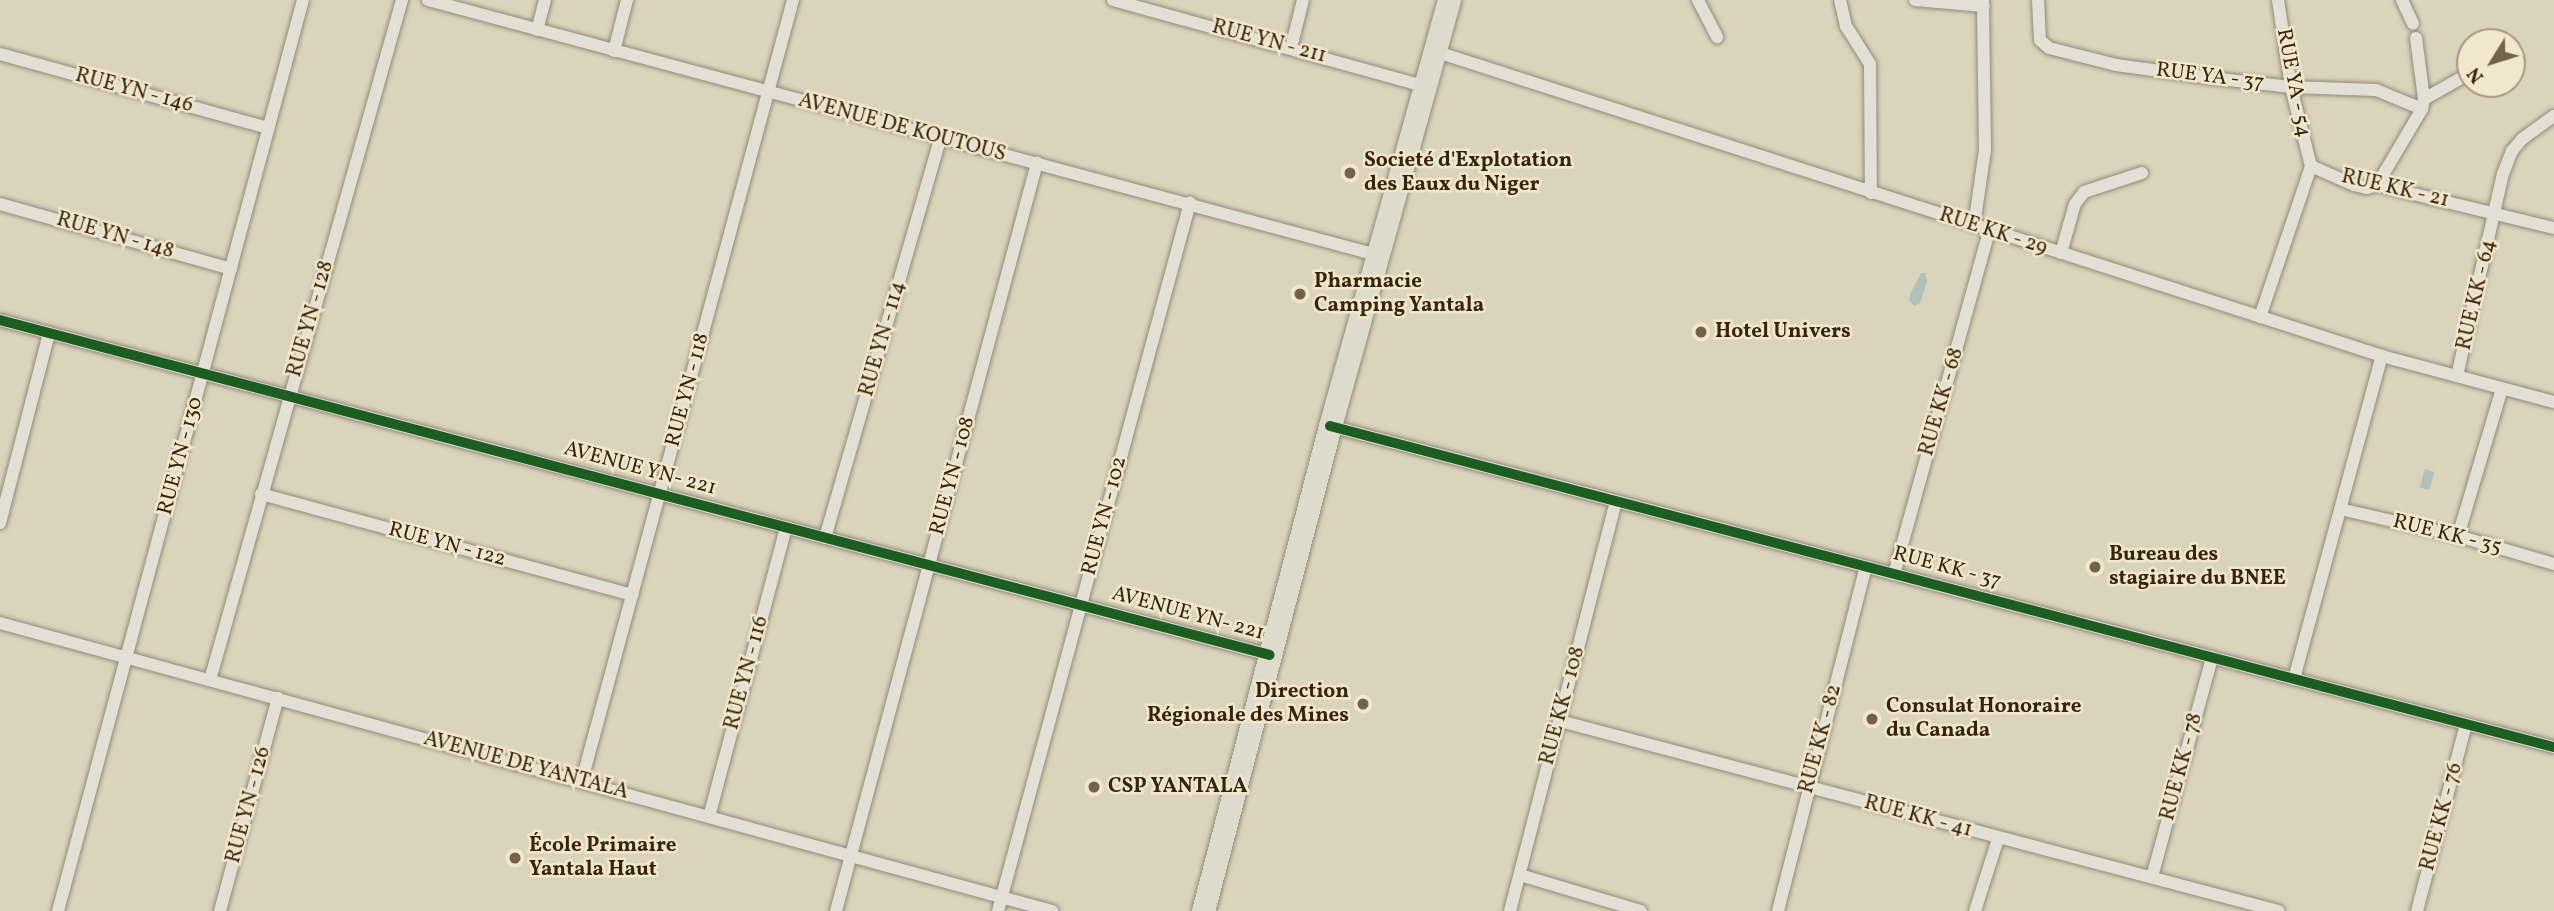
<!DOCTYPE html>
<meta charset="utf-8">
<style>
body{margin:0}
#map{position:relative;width:2554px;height:911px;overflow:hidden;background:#dbd4bd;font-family:Vollkorn,serif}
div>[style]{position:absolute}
.water>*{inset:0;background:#b0c0ba;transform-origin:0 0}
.roads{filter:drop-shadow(0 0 2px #918a7a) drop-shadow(0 0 2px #918a7a)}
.street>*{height:12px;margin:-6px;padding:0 6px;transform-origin:6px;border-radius:6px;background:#e3dfd4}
.highway>*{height:23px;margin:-11.5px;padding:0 11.5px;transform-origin:11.5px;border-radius:11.5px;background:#dedacc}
.cycleway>*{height:10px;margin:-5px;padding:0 5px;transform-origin:5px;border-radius:5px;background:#1b5e20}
.dots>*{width:19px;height:19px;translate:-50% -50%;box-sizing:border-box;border:4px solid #f0e7cc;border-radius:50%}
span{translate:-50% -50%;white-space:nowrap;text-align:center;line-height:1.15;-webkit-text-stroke:5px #f0e7cc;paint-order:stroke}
.street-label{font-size:21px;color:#36240d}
.poi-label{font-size:21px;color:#36240d;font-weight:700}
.left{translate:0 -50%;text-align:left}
.right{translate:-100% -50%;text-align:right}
.north{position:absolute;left:2456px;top:28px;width:70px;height:70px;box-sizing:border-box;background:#f0e7cc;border:2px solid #a69980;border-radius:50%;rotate:232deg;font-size:19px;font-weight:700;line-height:28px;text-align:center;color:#36240d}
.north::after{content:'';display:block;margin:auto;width:24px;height:32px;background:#70624b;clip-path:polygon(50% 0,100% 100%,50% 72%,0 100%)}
</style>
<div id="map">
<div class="water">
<div style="clip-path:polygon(1921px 273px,1925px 273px,1927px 281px,1920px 303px,1914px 306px,1909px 300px,1911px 292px)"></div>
<div style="left:2425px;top:469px;width:10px;height:19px;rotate:17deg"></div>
</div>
<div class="roads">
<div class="street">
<div style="left:428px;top:0;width:983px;rotate:15.04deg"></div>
<div style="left:1113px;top:0;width:323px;rotate:15.5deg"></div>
<div style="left:1698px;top:0;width:42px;rotate:62.8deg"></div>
<div style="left:1840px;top:0;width:27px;rotate:77deg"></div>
<div style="left:1846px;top:26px;width:45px;rotate:57.7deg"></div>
<div style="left:1870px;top:64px;width:129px;rotate:89.6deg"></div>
<div style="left:1915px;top:0;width:69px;rotate:5deg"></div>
<div style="left:2038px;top:0;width:40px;rotate:87.1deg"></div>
<div style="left:2040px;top:40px;width:12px;rotate:42deg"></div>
<div style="left:2049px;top:48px;width:69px;rotate:14.2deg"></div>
<div style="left:2116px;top:65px;width:96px;rotate:7.8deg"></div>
<div style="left:2211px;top:78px;width:81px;rotate:6.4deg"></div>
<div style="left:2291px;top:87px;width:85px;rotate:2deg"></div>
<div style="left:2376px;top:90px;width:50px;rotate:22.4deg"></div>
<div style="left:2278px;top:0;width:88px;rotate:81.5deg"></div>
<div style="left:2291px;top:87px;width:81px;rotate:75.8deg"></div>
<div style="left:2402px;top:0;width:26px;rotate:65deg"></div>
<div style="left:537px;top:30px;width:31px;rotate:-75deg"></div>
<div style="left:2416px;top:38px;width:62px;rotate:82.5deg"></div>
<div style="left:1291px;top:48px;width:49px;rotate:-76deg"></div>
<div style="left:614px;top:51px;width:53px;rotate:-75.7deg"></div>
<div style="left:1434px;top:51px;width:996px;rotate:17.83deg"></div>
<div style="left:2382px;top:356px;width:178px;rotate:15deg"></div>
<div style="left:0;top:54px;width:278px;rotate:15.4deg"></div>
<div style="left:2377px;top:185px;width:88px;rotate:-59.4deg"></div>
<div style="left:2422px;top:109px;width:10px;rotate:-79deg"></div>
<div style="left:2424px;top:99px;width:53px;rotate:-29.5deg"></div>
<div style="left:0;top:204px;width:240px;rotate:15.7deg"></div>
<div style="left:1974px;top:226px;width:77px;rotate:-81.8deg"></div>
<div style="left:1985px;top:150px;width:150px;rotate:-90.8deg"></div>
<div style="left:2061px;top:253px;width:51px;rotate:-74.1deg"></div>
<div style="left:2075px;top:204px;width:15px;rotate:-53deg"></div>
<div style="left:2084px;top:192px;width:61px;rotate:-18.1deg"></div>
<div style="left:2260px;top:317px;width:159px;rotate:-71.3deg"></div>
<div style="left:2311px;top:166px;width:47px;rotate:23.8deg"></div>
<div style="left:2354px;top:185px;width:13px;rotate:13deg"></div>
<div style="left:2367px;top:188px;width:10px;rotate:-17deg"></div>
<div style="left:2377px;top:185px;width:182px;rotate:13.7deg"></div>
<div style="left:0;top:320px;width:1313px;rotate:14.78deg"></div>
<div style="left:2457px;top:376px;width:207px;rotate:-77.2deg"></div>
<div style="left:2503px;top:174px;width:25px;rotate:-69deg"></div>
<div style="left:2512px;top:151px;width:16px;rotate:-50deg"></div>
<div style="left:2522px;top:139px;width:39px;rotate:-36deg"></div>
<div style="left:1330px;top:426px;width:1265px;rotate:14.7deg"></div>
<div style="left:261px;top:494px;width:385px;rotate:15.2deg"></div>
<div style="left:2340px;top:509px;width:121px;rotate:12.9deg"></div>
<div style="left:2458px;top:536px;width:100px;rotate:16.3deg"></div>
<div style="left:0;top:523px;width:196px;rotate:-75.5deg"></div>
<div style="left:2458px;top:536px;width:154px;rotate:-73.4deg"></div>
<div style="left:825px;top:538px;width:414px;rotate:-73.9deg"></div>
<div style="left:1894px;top:574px;width:356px;rotate:-74.5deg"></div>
<div style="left:0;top:623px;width:1091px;rotate:15.31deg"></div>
<div style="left:2294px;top:679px;width:335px;rotate:-74.8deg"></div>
<div style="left:210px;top:680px;width:707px;rotate:-74.23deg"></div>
<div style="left:1560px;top:721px;width:743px;rotate:14.82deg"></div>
<div style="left:582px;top:780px;width:808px;rotate:-74.86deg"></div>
<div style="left:709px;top:817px;width:299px;rotate:-75.1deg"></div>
<div style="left:1520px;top:875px;width:126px;rotate:16.6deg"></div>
<div style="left:2152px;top:877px;width:228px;rotate:-74.7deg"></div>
<div style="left:58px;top:911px;width:943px;rotate:-74.95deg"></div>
<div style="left:220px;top:911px;width:221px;rotate:-74.8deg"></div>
<div style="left:836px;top:911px;width:775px;rotate:-74.96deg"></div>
<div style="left:998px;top:911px;width:734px;rotate:-74.83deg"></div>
<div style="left:1510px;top:911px;width:423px;rotate:-75.5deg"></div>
<div style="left:1778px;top:911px;width:355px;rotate:-75.7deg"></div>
<div style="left:1975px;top:911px;width:76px;rotate:-72.3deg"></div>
<div style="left:2417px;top:911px;width:193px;rotate:-75.3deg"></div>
</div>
<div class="highway">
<div style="left:1203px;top:911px;width:501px;rotate:-75.33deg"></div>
<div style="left:1330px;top:426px;width:442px;rotate:-74.4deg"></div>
</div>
</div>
<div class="cycleway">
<div style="left:0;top:320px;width:1313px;rotate:14.78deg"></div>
<div style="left:1330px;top:426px;width:1265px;rotate:14.7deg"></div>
</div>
<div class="dots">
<div style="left:1350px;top:173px;background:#70624b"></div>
<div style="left:1300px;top:294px;background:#70624b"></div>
<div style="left:1701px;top:332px;background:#70624b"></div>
<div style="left:2095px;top:567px;background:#70624b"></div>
<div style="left:1363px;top:704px;background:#70624b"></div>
<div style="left:1872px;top:719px;background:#70624b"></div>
<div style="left:1094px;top:787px;background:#70624b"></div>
<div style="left:515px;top:858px;background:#70624b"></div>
</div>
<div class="street-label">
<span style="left:1269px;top:42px;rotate:15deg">RUE YN - 211</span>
<span style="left:2210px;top:77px;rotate:7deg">RUE YA - 37</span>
<span style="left:2293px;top:83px;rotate:79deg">RUE YA - 54</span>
<span style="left:134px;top:91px;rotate:15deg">RUE YN - 146</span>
<span style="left:902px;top:128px;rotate:15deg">AVENUE DE KOUTOUS</span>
<span style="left:2395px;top:189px;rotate:13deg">RUE KK - 21</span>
<span style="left:1993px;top:232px;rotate:18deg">RUE KK - 29</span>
<span style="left:115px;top:236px;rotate:16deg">RUE YN - 148</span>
<span style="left:2477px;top:295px;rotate:-77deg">RUE KK - 64</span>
<span style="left:311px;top:319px;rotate:-74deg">RUE YN - 128</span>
<span style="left:883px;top:339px;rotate:-74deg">RUE YN - 114</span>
<span style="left:688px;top:390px;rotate:-75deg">RUE YN - 118</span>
<span style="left:1942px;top:402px;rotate:-74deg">RUE KK - 68</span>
<span style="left:181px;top:456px;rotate:-75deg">RUE YN - 130</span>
<span style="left:640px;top:469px;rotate:15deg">AVENUE YN- 221</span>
<span style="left:953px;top:476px;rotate:-75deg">RUE YN - 108</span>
<span style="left:1105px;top:516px;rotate:-75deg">RUE YN - 102</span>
<span style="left:2447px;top:535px;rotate:14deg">RUE KK - 35</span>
<span style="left:447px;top:545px;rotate:15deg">RUE YN - 122</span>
<span style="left:1947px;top:568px;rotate:15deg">RUE KK - 37</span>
<span style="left:1188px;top:614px;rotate:15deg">AVENUE YN- 221</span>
<span style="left:747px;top:673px;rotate:-75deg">RUE YN - 116</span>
<span style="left:1563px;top:706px;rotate:-75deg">RUE KK - 108</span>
<span style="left:1821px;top:739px;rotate:-75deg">RUE KK - 82</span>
<span style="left:526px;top:766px;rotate:15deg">AVENUE DE YANTALA</span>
<span style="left:2182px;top:767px;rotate:-75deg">RUE KK - 78</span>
<span style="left:249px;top:805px;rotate:-75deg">RUE YN - 126</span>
<span style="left:1918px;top:817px;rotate:15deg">RUE KK - 41</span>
<span style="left:2442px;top:817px;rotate:-75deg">RUE KK - 76</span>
</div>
<div class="poi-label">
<span class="left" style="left:1364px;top:173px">Societé d'Explotation<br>des Eaux du Niger</span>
<span class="left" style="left:1314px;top:294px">Pharmacie<br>Camping Yantala</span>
<span class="left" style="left:1715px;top:332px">Hotel Univers</span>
<span class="left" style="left:2109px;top:567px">Bureau des<br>stagiaire du BNEE</span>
<span class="right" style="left:1349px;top:704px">Direction<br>Régionale des Mines</span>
<span class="left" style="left:1886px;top:719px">Consulat Honoraire<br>du Canada</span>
<span class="left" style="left:1108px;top:787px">CSP YANTALA</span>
<span class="left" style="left:529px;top:858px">École Primaire<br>Yantala Haut</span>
</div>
<div class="north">N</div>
</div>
